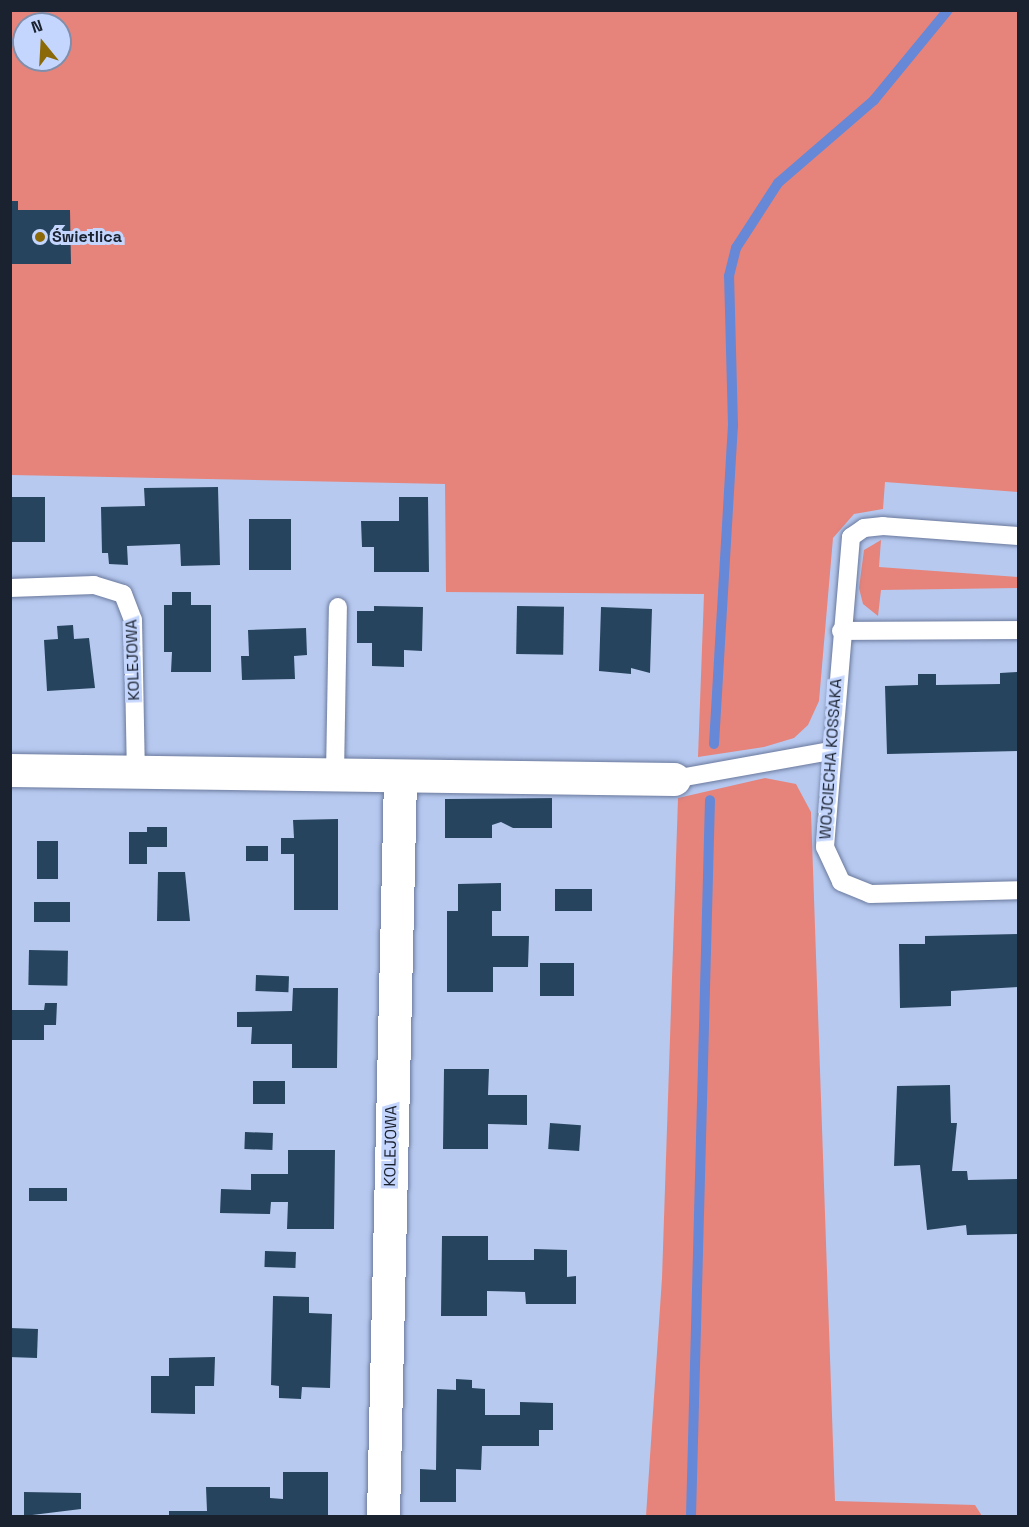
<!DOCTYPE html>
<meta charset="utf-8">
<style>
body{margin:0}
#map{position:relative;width:1029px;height:1527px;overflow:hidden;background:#b7c9ef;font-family:"Space Grotesk",sans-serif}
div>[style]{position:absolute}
.green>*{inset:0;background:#e6847b}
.stream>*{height:10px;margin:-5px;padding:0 5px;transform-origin:5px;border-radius:5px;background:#6788d6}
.building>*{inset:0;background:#26445e;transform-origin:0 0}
.roads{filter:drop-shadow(0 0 2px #6a799d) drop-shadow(0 0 2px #6a799d)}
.lane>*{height:18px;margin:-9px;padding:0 9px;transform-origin:9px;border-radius:9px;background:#fff}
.street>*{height:33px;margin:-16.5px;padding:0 16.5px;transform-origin:16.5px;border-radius:16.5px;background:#fff}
.dots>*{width:16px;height:16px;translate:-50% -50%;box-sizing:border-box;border:3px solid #c4d6fd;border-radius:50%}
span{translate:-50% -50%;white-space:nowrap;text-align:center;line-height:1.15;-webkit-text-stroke:6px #c4d6fd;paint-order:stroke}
.poi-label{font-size:16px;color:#1a212f;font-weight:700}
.left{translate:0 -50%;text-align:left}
.street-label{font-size:16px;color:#1a212f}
.frame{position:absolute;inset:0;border:12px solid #1a212f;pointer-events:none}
.north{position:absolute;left:12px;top:12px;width:60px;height:60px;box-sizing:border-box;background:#c4d6fd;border:2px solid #808eab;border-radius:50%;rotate:342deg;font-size:16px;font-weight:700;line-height:24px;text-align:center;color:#1a212f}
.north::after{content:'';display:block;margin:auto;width:21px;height:27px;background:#8b6909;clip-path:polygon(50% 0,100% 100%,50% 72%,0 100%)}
</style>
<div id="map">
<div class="green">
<div style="clip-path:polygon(evenodd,11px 11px,1018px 11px,1018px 492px,885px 482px,883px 509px,854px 514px,833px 538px,819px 701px,808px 725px,794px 738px,764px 747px,698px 757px,704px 594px,446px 592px,445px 484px,11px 475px,11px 11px,24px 24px,60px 24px,60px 60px,24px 60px,24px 24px)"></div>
<div style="clip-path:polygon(881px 540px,879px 567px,1018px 577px,1018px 588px,881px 590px,878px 616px,863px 604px,859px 588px,864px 550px)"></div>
<div style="clip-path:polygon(765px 778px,796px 784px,811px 812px,835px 1501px,975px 1505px,982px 1516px,646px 1516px,662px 1278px,678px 798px)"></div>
</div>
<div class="stream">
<div style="left:714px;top:744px;width:319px;rotate:-86.6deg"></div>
<div style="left:733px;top:426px;width:150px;rotate:-91.5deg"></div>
<div style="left:729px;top:276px;width:29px;rotate:-76deg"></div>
<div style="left:736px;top:248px;width:77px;rotate:-57.1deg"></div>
<div style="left:778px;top:183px;width:127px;rotate:-40.8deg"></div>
<div style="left:874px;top:100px;width:117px;rotate:-50.6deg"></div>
<div style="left:691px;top:1516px;width:716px;rotate:-88.48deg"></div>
</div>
<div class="building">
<div style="clip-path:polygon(10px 201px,18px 201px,18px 210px,70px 210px,71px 264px,10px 264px)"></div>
<div style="clip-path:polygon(218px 487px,220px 565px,181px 566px,180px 544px,127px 546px,128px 565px,109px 564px,108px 553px,102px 553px,101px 507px,145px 506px,144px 488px)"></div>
<div style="left:45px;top:497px;width:45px;height:35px;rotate:90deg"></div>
<div style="clip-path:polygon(399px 497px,428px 497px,429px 572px,374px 572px,374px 547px,362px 547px,361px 521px,399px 521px)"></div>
<div style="left:249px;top:519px;width:42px;height:51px"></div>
<div style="clip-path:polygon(172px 592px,191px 592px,191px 605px,211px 605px,211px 672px,171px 672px,172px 652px,164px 652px,164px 605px,172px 605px)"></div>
<div style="clip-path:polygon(374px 606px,423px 607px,422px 651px,404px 650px,404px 667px,372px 666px,372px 643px,357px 643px,357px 611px,374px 611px)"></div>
<div style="left:517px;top:606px;width:47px;height:48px;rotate:1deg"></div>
<div style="clip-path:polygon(601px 607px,652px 609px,650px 673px,631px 668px,631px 674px,599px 671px)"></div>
<div style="clip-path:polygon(73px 625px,74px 639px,89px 638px,95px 688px,47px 691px,44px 640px,58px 639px,57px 626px)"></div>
<div style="clip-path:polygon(306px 628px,307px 655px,294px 656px,295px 679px,242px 680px,241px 656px,249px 656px,248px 630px)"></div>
<div style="clip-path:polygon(1017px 672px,1018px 751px,887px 754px,885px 686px,918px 685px,918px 674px,936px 674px,936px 685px,1000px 684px,1000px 673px)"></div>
<div style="clip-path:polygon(552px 798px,552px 828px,513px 828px,501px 822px,492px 825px,492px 838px,445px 838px,445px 799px)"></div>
<div style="clip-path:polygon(338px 819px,338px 910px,294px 910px,294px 854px,281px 854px,281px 838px,294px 838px,293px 820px)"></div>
<div style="clip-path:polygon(147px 827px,167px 827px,167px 847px,147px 847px,147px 864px,129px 864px,129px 832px,147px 832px)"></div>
<div style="left:37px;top:841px;width:21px;height:38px"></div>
<div style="left:246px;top:846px;width:22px;height:15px"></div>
<div style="clip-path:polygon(158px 872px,185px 872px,190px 921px,157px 921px)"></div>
<div style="clip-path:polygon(501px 883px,501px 911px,492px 911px,492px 936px,529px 936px,528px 967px,493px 967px,493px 992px,447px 992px,447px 911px,458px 911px,458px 884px)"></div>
<div style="left:555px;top:889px;width:37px;height:22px"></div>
<div style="left:34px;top:902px;width:36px;height:20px"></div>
<div style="clip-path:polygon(1018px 934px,1018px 987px,951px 991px,951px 1006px,900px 1008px,899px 944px,925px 944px,925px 936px)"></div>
<div style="left:29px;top:950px;width:39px;height:35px;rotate:1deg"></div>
<div style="left:540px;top:963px;width:34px;height:33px"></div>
<div style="left:256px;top:975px;width:33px;height:16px;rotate:2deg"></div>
<div style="clip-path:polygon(293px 988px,338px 988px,337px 1068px,292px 1068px,292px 1044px,251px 1044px,252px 1027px,237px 1027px,237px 1012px,292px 1011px)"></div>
<div style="clip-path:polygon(45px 1003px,57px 1003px,56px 1025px,44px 1025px,44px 1040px,10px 1040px,10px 1010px,44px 1010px)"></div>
<div style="clip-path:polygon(444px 1069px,489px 1069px,488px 1095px,527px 1095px,527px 1125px,488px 1124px,488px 1149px,443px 1149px)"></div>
<div style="left:285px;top:1081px;width:23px;height:32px;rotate:90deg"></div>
<div style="clip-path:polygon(950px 1085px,951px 1123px,957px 1123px,952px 1171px,967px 1171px,968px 1180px,1018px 1179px,1018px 1234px,967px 1235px,966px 1225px,927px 1230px,920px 1165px,894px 1166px,897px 1086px)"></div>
<div style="left:550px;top:1123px;width:31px;height:26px;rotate:4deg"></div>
<div style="left:245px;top:1132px;width:28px;height:17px;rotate:2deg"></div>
<div style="clip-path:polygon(288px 1150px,335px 1150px,334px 1229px,287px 1229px,288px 1202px,271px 1202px,270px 1214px,220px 1213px,221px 1189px,251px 1190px,251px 1174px,288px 1174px)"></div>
<div style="left:29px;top:1188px;width:38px;height:13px"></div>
<div style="clip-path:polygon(442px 1236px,488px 1236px,488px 1260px,534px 1260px,534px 1249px,567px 1250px,567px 1277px,576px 1276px,576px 1304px,526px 1304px,525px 1292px,487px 1291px,487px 1316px,441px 1316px)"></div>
<div style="left:265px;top:1251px;width:31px;height:16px;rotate:2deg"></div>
<div style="clip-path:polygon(273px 1296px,309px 1297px,309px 1313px,332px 1314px,330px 1388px,302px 1387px,301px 1399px,279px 1398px,279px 1386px,271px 1385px)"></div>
<div style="left:10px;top:1328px;width:28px;height:29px;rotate:2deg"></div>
<div style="clip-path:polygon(215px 1357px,214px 1386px,195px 1386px,195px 1414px,151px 1413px,151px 1376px,169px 1376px,169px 1358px)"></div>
<div style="clip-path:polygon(456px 1379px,472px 1380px,472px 1388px,485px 1389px,485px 1415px,520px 1415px,520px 1402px,553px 1403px,553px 1430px,539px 1430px,539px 1446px,482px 1446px,481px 1470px,456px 1469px,456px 1502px,420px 1502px,420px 1469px,436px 1470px,437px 1389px,456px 1390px)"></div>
<div style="clip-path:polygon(283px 1472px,328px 1472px,328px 1516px,169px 1516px,169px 1511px,207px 1511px,206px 1487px,270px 1487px,270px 1498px,283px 1499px)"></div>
<div style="clip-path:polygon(24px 1492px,81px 1493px,81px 1509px,24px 1516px)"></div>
</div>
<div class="roads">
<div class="lane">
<div style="left:1018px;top:536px;width:135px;rotate:-175.8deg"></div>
<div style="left:883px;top:526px;width:19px;rotate:174deg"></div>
<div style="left:864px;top:528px;width:16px;rotate:145deg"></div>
<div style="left:851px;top:537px;width:311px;rotate:94.8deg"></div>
<div style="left:825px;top:847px;width:38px;rotate:65deg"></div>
<div style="left:841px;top:882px;width:31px;rotate:22deg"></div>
<div style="left:870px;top:894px;width:148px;rotate:-1.5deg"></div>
<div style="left:10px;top:588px;width:84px;rotate:-2deg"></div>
<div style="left:94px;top:585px;width:30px;rotate:17deg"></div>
<div style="left:123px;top:594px;width:28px;rotate:69deg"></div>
<div style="left:133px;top:620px;width:152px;rotate:88.9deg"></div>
<div style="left:841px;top:631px;width:177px;rotate:-0.3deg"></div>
<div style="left:335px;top:774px;width:167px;rotate:-89deg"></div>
<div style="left:674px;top:779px;width:158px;rotate:-10.2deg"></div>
</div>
<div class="street">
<div style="left:10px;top:770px;width:664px;rotate:0.78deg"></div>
<div style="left:383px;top:1516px;width:740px;rotate:-88.68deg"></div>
</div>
</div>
<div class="dots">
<div style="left:40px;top:237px;background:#8b6909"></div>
</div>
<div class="poi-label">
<span class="left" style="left:52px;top:237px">Świetlica</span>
</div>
<div class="street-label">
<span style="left:133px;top:660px;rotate:-92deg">KOLEJOWA</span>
<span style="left:831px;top:759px;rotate:-86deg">WOJCIECHA KOSSAKA</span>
<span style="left:391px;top:1146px;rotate:-89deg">KOLEJOWA</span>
</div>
<div class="frame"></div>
<div class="north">N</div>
</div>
